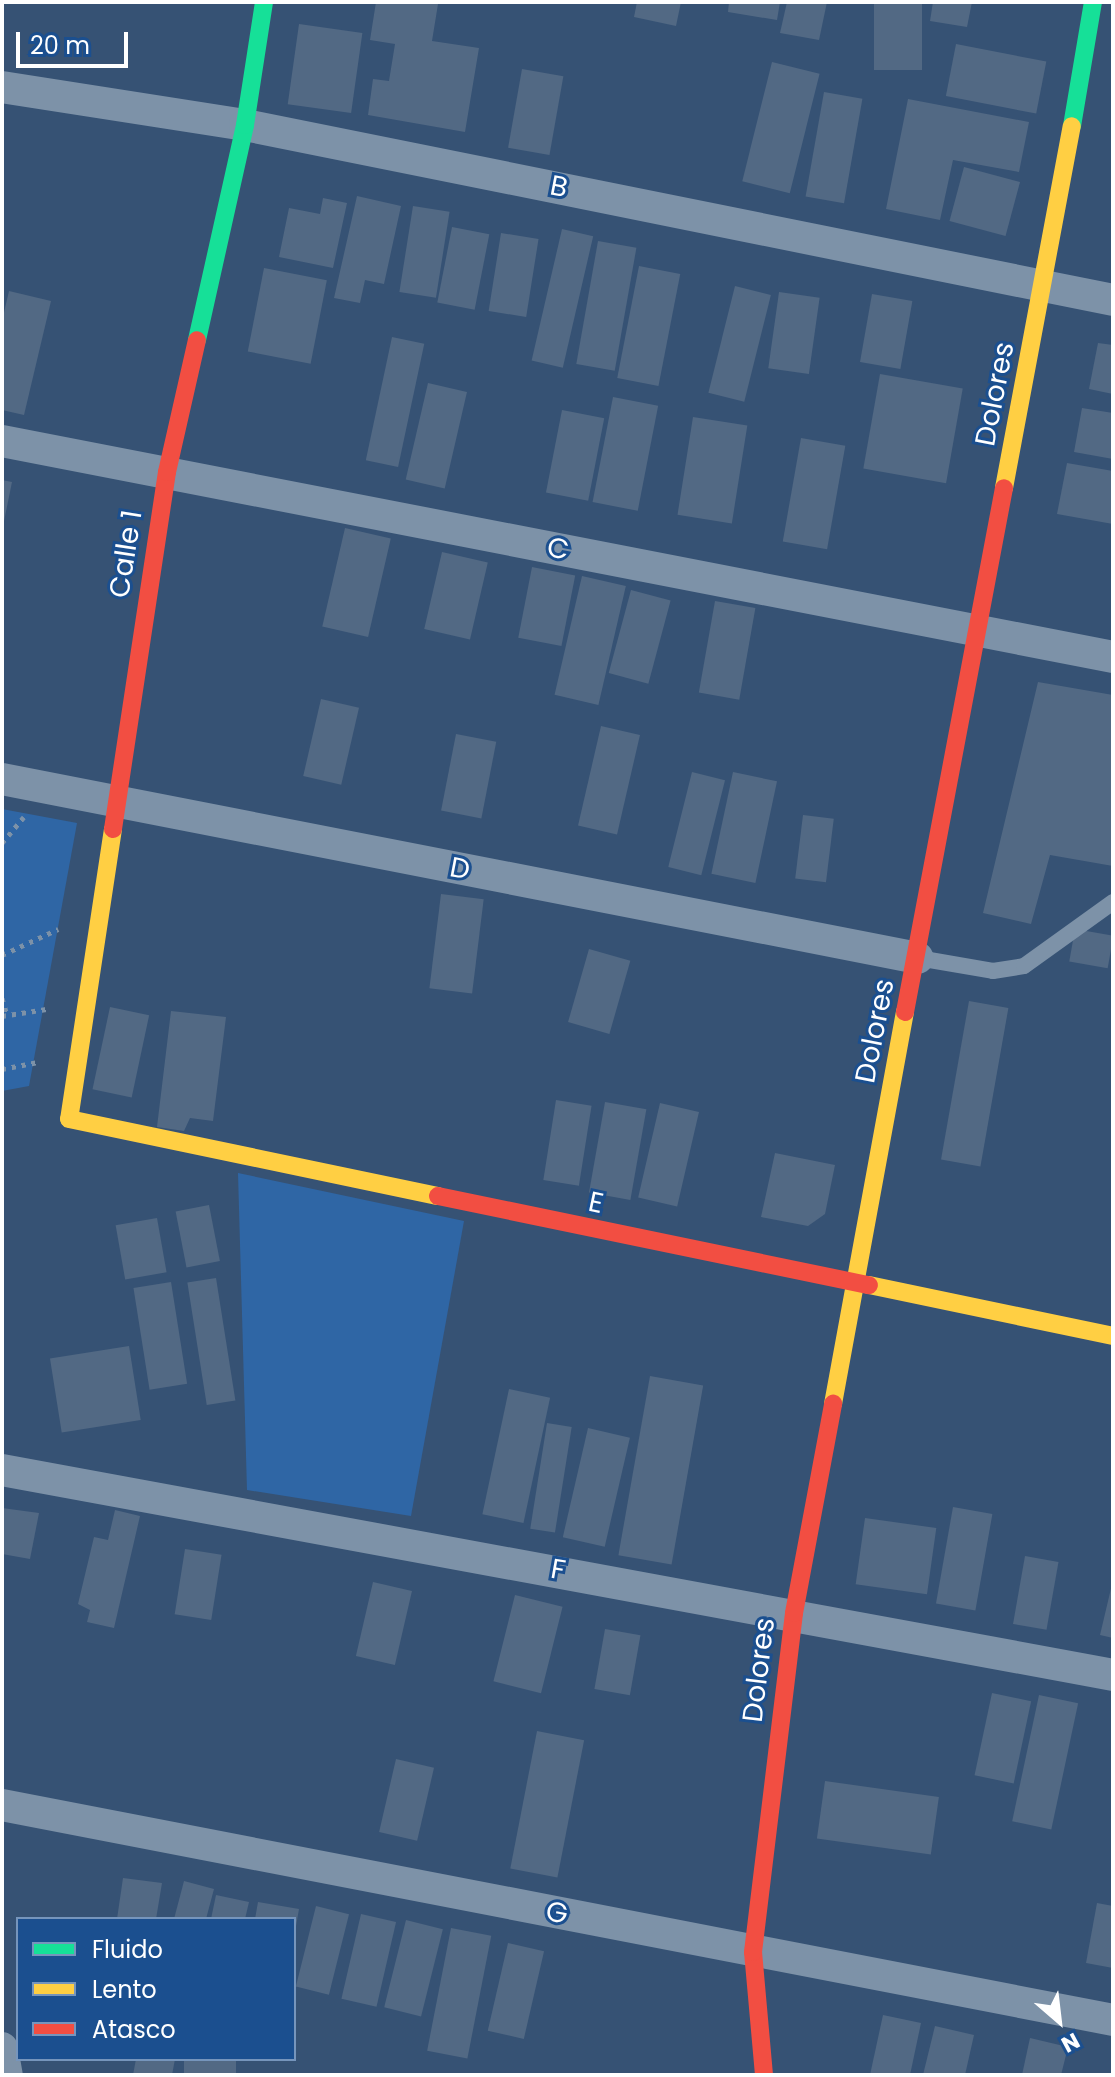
<!DOCTYPE html>
<style>
body{margin:0}
#map{position:relative;width:1115px;height:2077px;overflow:hidden;background:#365274;font-family:Poppins,sans-serif}
div>[style]{position:absolute}
.green>*{inset:0;background:#2f66a5}
.building>*{inset:0;background:#526984;transform-origin:0 0}
.path>*{height:5px;margin-top:-2.5px;transform-origin:0;background:repeating-linear-gradient(90deg,#7d92a8 0 4px,transparent 0 10px)}
.lane>*{height:16px;margin:-8px;padding:0 8px;transform-origin:8px;border-radius:8px;background:#7d92a8}
.street>*{height:32px;margin:-16px;padding:0 16px;transform-origin:16px;border-radius:16px;background:#7d92a8}
.fast>*{height:18px;margin:-9px;padding:0 9px;transform-origin:9px;border-radius:9px;background:#16e098}
.slow>*{height:18px;margin:-9px;padding:0 9px;transform-origin:9px;border-radius:9px;background:#ffcf43}
.jam>*{height:18px;margin:-9px;padding:0 9px;transform-origin:9px;border-radius:9px;background:#f24e42}
span{translate:-50% -50%;white-space:nowrap;text-align:center;line-height:1.15;-webkit-text-stroke:6px #1b4f8f;paint-order:stroke}
.street-label{font-size:28px;color:#fff}
.frame{position:absolute;inset:0;border:4px solid #fff;pointer-events:none}
.legend{position:absolute;left:16px;top:1917px;width:280px;height:144px;box-sizing:border-box;background:#1b4f8f;border:2px solid #7695bc;margin:0;padding:10px 14px;list-style:none;font-size:24px;color:#fff}
.legend li{display:flex;align-items:center;gap:16px;height:40px}
.legend b{width:40px;border:2px solid #7695bc}
.north{position:absolute;left:1019px;top:1981px;width:80px;height:80px;-webkit-text-stroke:6px #1b4f8f;paint-order:stroke;rotate:152deg;font-size:22px;font-weight:700;line-height:32px;text-align:center;color:#fff}
.north::after{content:'';display:block;margin:auto;width:28px;height:36px;background:#fff;clip-path:polygon(50% 0,100% 100%,50% 72%,0 100%)}
.scale{position:absolute;left:16px;top:32px;width:112px;height:36px;box-sizing:border-box;border:4px solid #fff;border-top:0;padding-left:10px;font-size:24px;line-height:28px;white-space:nowrap;color:#fff;-webkit-text-stroke:6px #1b4f8f;paint-order:stroke}
</style>
<div id="map">
<div class="green">
<div style="clip-path:polygon(2px 809px,77px 823px,29px 1086px,2px 1091px)"></div>
<div style="clip-path:polygon(238px 1173px,464px 1221px,411px 1516px,247px 1490px)"></div>
</div>
<div class="building">
<div style="clip-path:polygon(376px 2px,438px 4px,432px 41px,479px 48px,465px 132px,368px 115px,373px 79px,389px 81px,395px 44px,370px 40px)"></div>
<div style="clip-path:polygon(637px 2px,681px 2px,676px 26px,634px 17px)"></div>
<div style="clip-path:polygon(729px 2px,780px 2px,777px 20px,728px 12px)"></div>
<div style="clip-path:polygon(787px 2px,827px 2px,819px 40px,780px 33px)"></div>
<div style="left:874px;top:2px;width:48px;height:68px"></div>
<div style="clip-path:polygon(933px 2px,972px 2px,967px 27px,930px 21px)"></div>
<div style="left:299px;top:24px;width:64px;height:81px;rotate:8deg"></div>
<div style="left:956px;top:44px;width:92px;height:53px;rotate:11deg"></div>
<div style="left:772px;top:62px;width:49px;height:123px;rotate:14deg"></div>
<div style="left:522px;top:69px;width:42px;height:80px;rotate:10deg"></div>
<div style="left:824px;top:92px;width:39px;height:106px;rotate:10deg"></div>
<div style="clip-path:polygon(908px 99px,1029px 122px,1019px 172px,953px 160px,940px 220px,886px 209px)"></div>
<div style="left:964px;top:167px;width:58px;height:56px;rotate:15deg"></div>
<div style="clip-path:polygon(357px 196px,401px 206px,384px 284px,365px 280px,360px 303px,334px 298px)"></div>
<div style="clip-path:polygon(323px 198px,347px 203px,333px 268px,279px 257px,289px 208px,320px 214px)"></div>
<div style="left:413px;top:206px;width:37px;height:87px;rotate:9deg"></div>
<div style="left:452px;top:227px;width:38px;height:77px;rotate:11deg"></div>
<div style="left:562px;top:229px;width:32px;height:135px;rotate:13deg"></div>
<div style="left:501px;top:233px;width:38px;height:79px;rotate:9deg"></div>
<div style="left:598px;top:241px;width:39px;height:125px;rotate:10deg"></div>
<div style="left:639px;top:266px;width:42px;height:114px;rotate:11deg"></div>
<div style="left:264px;top:268px;width:64px;height:85px;rotate:11deg"></div>
<div style="left:735px;top:286px;width:37px;height:110px;rotate:14deg"></div>
<div style="clip-path:polygon(9px 291px,51px 301px,24px 415px,2px 410px,2px 321px)"></div>
<div style="left:779px;top:292px;width:41px;height:77px;rotate:8deg"></div>
<div style="left:872px;top:294px;width:41px;height:69px;rotate:10deg"></div>
<div style="left:392px;top:337px;width:33px;height:126px;rotate:12deg"></div>
<div style="clip-path:polygon(1098px 343px,1113px 345px,1113px 394px,1089px 389px)"></div>
<div style="left:880px;top:374px;width:84px;height:96px;rotate:10deg"></div>
<div style="left:428px;top:383px;width:40px;height:99px;rotate:13deg"></div>
<div style="left:613px;top:397px;width:46px;height:107px;rotate:11deg"></div>
<div style="clip-path:polygon(1082px 408px,1113px 413px,1113px 459px,1074px 452px)"></div>
<div style="left:562px;top:410px;width:43px;height:84px;rotate:11deg"></div>
<div style="left:693px;top:417px;width:55px;height:99px;rotate:9deg"></div>
<div style="left:801px;top:438px;width:45px;height:105px;rotate:10deg"></div>
<div style="clip-path:polygon(1067px 463px,1113px 471px,1113px 524px,1057px 514px)"></div>
<div style="clip-path:polygon(2px 480px,12px 482px,3px 526px,2px 526px)"></div>
<div style="left:345px;top:528px;width:47px;height:101px;rotate:13deg"></div>
<div style="left:442px;top:552px;width:47px;height:79px;rotate:13deg"></div>
<div style="left:532px;top:567px;width:44px;height:72px;rotate:11deg"></div>
<div style="left:582px;top:576px;width:45px;height:122px;rotate:13deg"></div>
<div style="left:631px;top:590px;width:41px;height:86px;rotate:15deg"></div>
<div style="left:715px;top:601px;width:41px;height:93px;rotate:10deg"></div>
<div style="clip-path:polygon(1038px 682px,1113px 695px,1113px 866px,1050px 855px,1031px 924px,983px 913px)"></div>
<div style="left:321px;top:699px;width:39px;height:79px;rotate:13deg"></div>
<div style="left:601px;top:726px;width:40px;height:102px;rotate:13deg"></div>
<div style="left:456px;top:734px;width:41px;height:78px;rotate:11deg"></div>
<div style="left:692px;top:772px;width:34px;height:98px;rotate:14deg"></div>
<div style="left:733px;top:772px;width:45px;height:104px;rotate:12deg"></div>
<div style="left:803px;top:815px;width:31px;height:64px;rotate:7deg"></div>
<div style="left:441px;top:894px;width:43px;height:95px;rotate:7deg"></div>
<div style="left:1075px;top:929px;width:39px;height:33px;rotate:10deg"></div>
<div style="left:589px;top:949px;width:43px;height:76px;rotate:16deg"></div>
<div style="left:969px;top:1001px;width:40px;height:161px;rotate:10deg"></div>
<div style="left:110px;top:1007px;width:40px;height:84px;rotate:12deg"></div>
<div style="clip-path:polygon(171px 1011px,226px 1017px,213px 1121px,190px 1118px,184px 1131px,157px 1127px)"></div>
<div style="left:556px;top:1100px;width:36px;height:81px;rotate:9deg"></div>
<div style="left:605px;top:1102px;width:42px;height:92px;rotate:10deg"></div>
<div style="left:660px;top:1103px;width:40px;height:97px;rotate:13deg"></div>
<div style="clip-path:polygon(775px 1153px,835px 1165px,825px 1214px,808px 1226px,761px 1217px)"></div>
<div style="left:209px;top:1205px;width:57px;height:34px;rotate:79deg"></div>
<div style="left:157px;top:1218px;width:55px;height:42px;rotate:80deg"></div>
<div style="left:216px;top:1278px;width:124px;height:29px;rotate:81deg"></div>
<div style="left:171px;top:1282px;width:103px;height:38px;rotate:81deg"></div>
<div style="left:129px;top:1346px;width:75px;height:80px;rotate:81deg"></div>
<div style="left:650px;top:1376px;width:54px;height:182px;rotate:10deg"></div>
<div style="left:509px;top:1389px;width:42px;height:128px;rotate:12deg"></div>
<div style="left:547px;top:1423px;width:25px;height:107px;rotate:9deg"></div>
<div style="left:588px;top:1428px;width:43px;height:112px;rotate:13deg"></div>
<div style="left:953px;top:1507px;width:40px;height:98px;rotate:10deg"></div>
<div style="clip-path:polygon(2px 1508px,39px 1513px,30px 1559px,2px 1554px)"></div>
<div style="clip-path:polygon(115px 1510px,140px 1516px,114px 1628px,87px 1622px,90px 1610px,78px 1604px,94px 1537px,108px 1540px)"></div>
<div style="left:865px;top:1518px;width:72px;height:67px;rotate:8deg"></div>
<div style="left:185px;top:1549px;width:37px;height:66px;rotate:9deg"></div>
<div style="left:1025px;top:1556px;width:34px;height:69px;rotate:10deg"></div>
<div style="clip-path:polygon(1113px 1580px,1113px 1638px,1100px 1635px)"></div>
<div style="left:373px;top:1582px;width:40px;height:76px;rotate:13deg"></div>
<div style="left:515px;top:1595px;width:49px;height:89px;rotate:14deg"></div>
<div style="left:605px;top:1629px;width:36px;height:61px;rotate:10deg"></div>
<div style="left:992px;top:1693px;width:40px;height:84px;rotate:12deg"></div>
<div style="left:1039px;top:1695px;width:40px;height:129px;rotate:12deg"></div>
<div style="left:537px;top:1731px;width:48px;height:140px;rotate:11deg"></div>
<div style="left:396px;top:1759px;width:39px;height:75px;rotate:13deg"></div>
<div style="left:825px;top:1781px;width:115px;height:58px;rotate:8deg"></div>
<div style="clip-path:polygon(123px 1878px,162px 1883px,156px 1919px,117px 1919px)"></div>
<div style="clip-path:polygon(184px 1881px,214px 1889px,206px 1919px,174px 1919px)"></div>
<div style="clip-path:polygon(216px 1895px,249px 1902px,245px 1919px,211px 1919px)"></div>
<div style="clip-path:polygon(258px 1902px,299px 1909px,296px 1926px,294px 1919px,255px 1919px)"></div>
<div style="clip-path:polygon(1097px 1903px,1113px 1906px,1113px 1968px,1086px 1963px)"></div>
<div style="left:316px;top:1906px;width:34px;height:83px;rotate:14deg"></div>
<div style="left:361px;top:1914px;width:36px;height:87px;rotate:13deg"></div>
<div style="left:406px;top:1920px;width:38px;height:90px;rotate:14deg"></div>
<div style="left:451px;top:1928px;width:41px;height:125px;rotate:11deg"></div>
<div style="left:508px;top:1943px;width:37px;height:90px;rotate:13deg"></div>
<div style="clip-path:polygon(883px 2015px,921px 2023px,910px 2075px,870px 2075px)"></div>
<div style="clip-path:polygon(935px 2026px,974px 2035px,965px 2075px,923px 2075px)"></div>
<div style="clip-path:polygon(1030px 2038px,1068px 2047px,1061px 2075px,1022px 2075px)"></div>
<div style="clip-path:polygon(136px 2059px,175px 2059px,172px 2075px,133px 2075px)"></div>
<div style="left:184px;top:2059px;width:52px;height:16px"></div>
</div>
<div class="path">
<div style="left:2px;top:843px;width:34px;rotate:-50deg"></div>
<div style="left:2px;top:955px;width:62px;rotate:-24.9deg"></div>
<div style="left:2px;top:998px;width:18px;rotate:74deg"></div>
<div style="left:2px;top:1016px;width:45px;rotate:-9deg"></div>
<div style="left:2px;top:1069px;width:38px;rotate:-11deg"></div>
</div>
<div class="lane">
<div style="left:918px;top:958px;width:76px;rotate:9.8deg"></div>
<div style="left:993px;top:971px;width:31px;rotate:-9deg"></div>
<div style="left:1024px;top:966px;width:110px;rotate:-35.7deg"></div>
</div>
<div class="street">
<div style="left:2px;top:87px;width:246px;rotate:8.9deg"></div>
<div style="left:245px;top:125px;width:885px;rotate:11.4deg"></div>
<div style="left:2px;top:441px;width:1132px;rotate:11deg"></div>
<div style="left:2px;top:779px;width:933px;rotate:11.06deg"></div>
<div style="left:2px;top:1470px;width:1130px;rotate:10.45deg"></div>
<div style="left:2px;top:1805px;width:1132px;rotate:10.95deg"></div>
<div style="left:2px;top:2048px;width:27px;rotate:80deg"></div>
</div>
<div class="fast">
<div style="left:1072px;top:126px;width:126px;rotate:-80.4deg"></div>
<div style="left:197px;top:340px;width:220px;rotate:-77.4deg"></div>
<div style="left:245px;top:125px;width:124px;rotate:-81.2deg"></div>
</div>
<div class="slow">
<div style="left:1004px;top:488px;width:368px;rotate:-79.4deg"></div>
<div style="left:113px;top:829px;width:293px;rotate:98.6deg"></div>
<div style="left:69px;top:1119px;width:377px;rotate:11.8deg"></div>
<div style="left:869px;top:1285px;width:249px;rotate:11.8deg"></div>
<div style="left:833px;top:1404px;width:399px;rotate:-79.6deg"></div>
</div>
<div class="jam">
<div style="left:113px;top:829px;width:361px;rotate:-81.4deg"></div>
<div style="left:167px;top:472px;width:135px;rotate:-77.2deg"></div>
<div style="left:905px;top:1012px;width:533px;rotate:-79.3deg"></div>
<div style="left:438px;top:1196px;width:440px;rotate:11.7deg"></div>
<div style="left:764px;top:2075px;width:123px;rotate:-95.1deg"></div>
<div style="left:753px;top:1952px;width:341px;rotate:-83.1deg"></div>
<div style="left:794px;top:1613px;width:213px;rotate:-79.4deg"></div>
</div>
<div class="street-label">
<span style="left:559px;top:187px;rotate:11deg">B</span>
<span style="left:995px;top:394px;rotate:-79deg">Dolores</span>
<span style="left:558px;top:549px;rotate:11deg">C</span>
<span style="left:126px;top:554px;rotate:-81deg">Calle 1</span>
<span style="left:460px;top:869px;rotate:11deg">D</span>
<span style="left:875px;top:1031px;rotate:-79deg">Dolores</span>
<span style="left:596px;top:1203px;rotate:12deg">E</span>
<span style="left:558px;top:1570px;rotate:10deg">F</span>
<span style="left:759px;top:1670px;rotate:-83deg">Dolores</span>
<span style="left:557px;top:1913px;rotate:11deg">G</span>
</div>
<div class="frame"></div>
<ul class="legend">
<li><b style="height:10px;background:#16e098"></b>Fluido</li>
<li><b style="height:10px;background:#ffcf43"></b>Lento</li>
<li><b style="height:10px;background:#f24e42"></b>Atasco</li>
</ul>
<div class="north">N</div>
<div class="scale">20 m</div>
</div>
